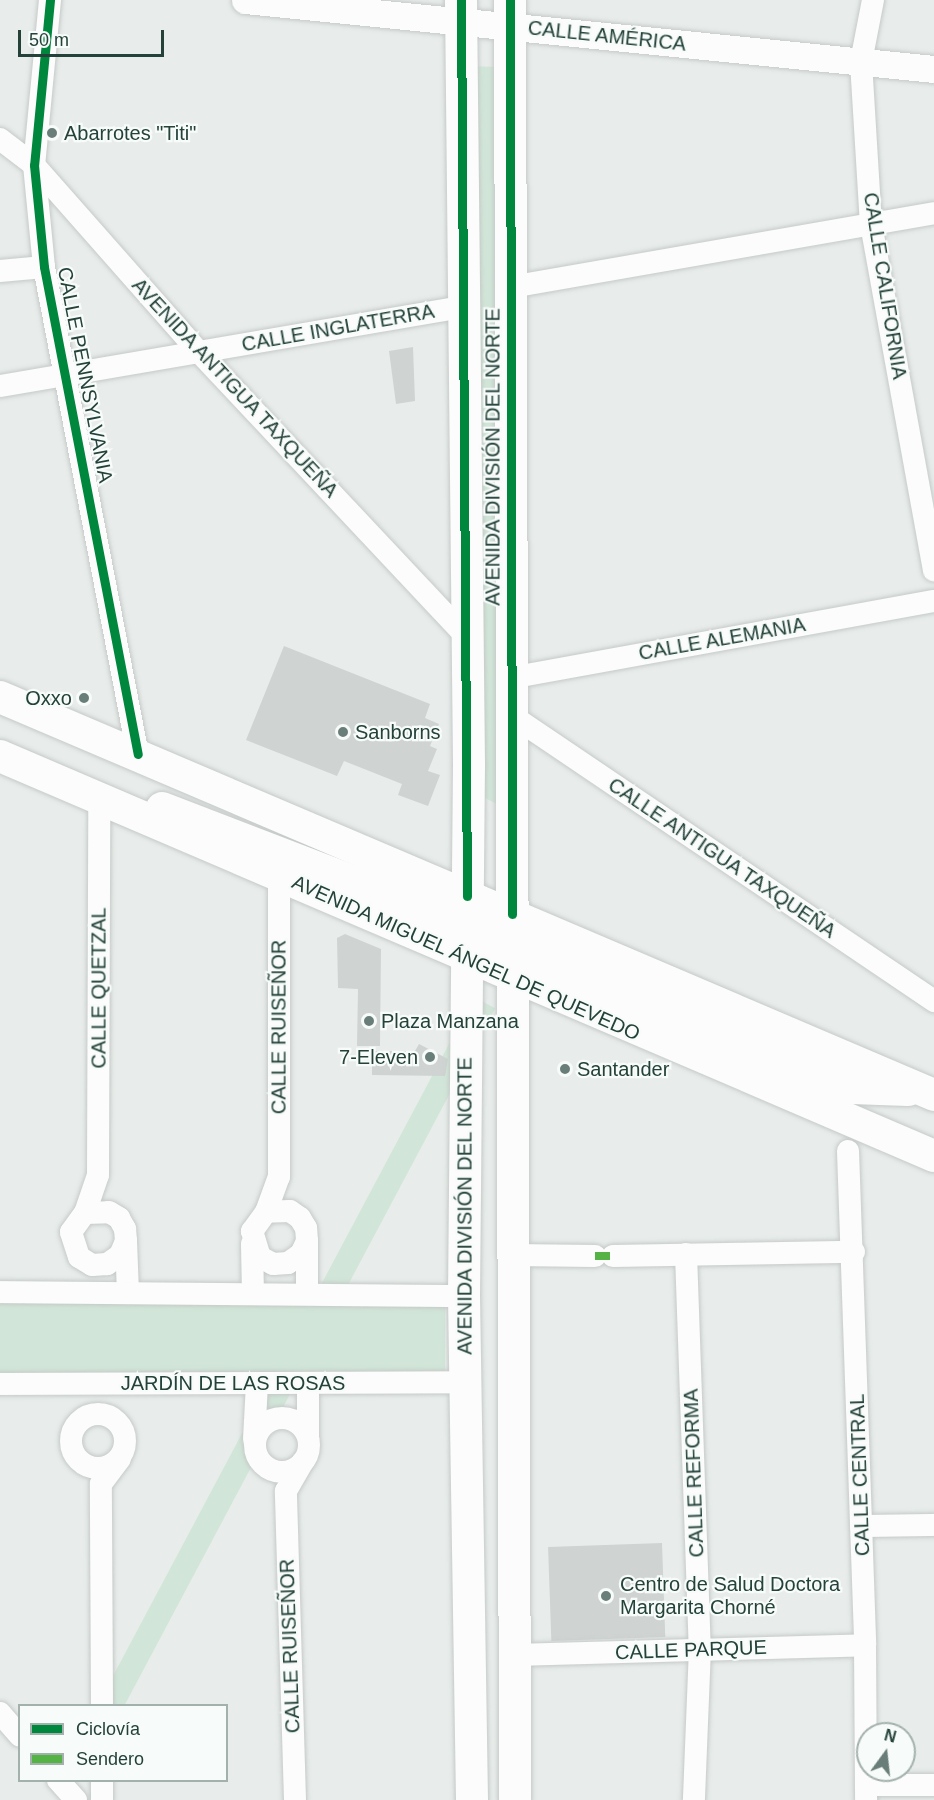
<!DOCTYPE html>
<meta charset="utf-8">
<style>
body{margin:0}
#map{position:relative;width:934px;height:1800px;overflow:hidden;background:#e8edeb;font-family:Arial,sans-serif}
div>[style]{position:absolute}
.green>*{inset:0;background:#d1e6d8;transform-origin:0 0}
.building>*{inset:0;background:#cfd4d2;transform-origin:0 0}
.roads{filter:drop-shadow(0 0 2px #c5cac8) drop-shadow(0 0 2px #c5cac8)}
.minor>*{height:22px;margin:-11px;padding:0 11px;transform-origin:11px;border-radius:11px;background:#fcfcfc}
.minor>.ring{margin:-11px;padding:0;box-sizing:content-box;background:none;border:22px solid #fcfcfc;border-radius:50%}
.tertiary>*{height:27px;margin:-13.5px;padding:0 13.5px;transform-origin:13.5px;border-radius:13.5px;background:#fcfcfc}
.secondary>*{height:32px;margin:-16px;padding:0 16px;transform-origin:16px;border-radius:16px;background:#fcfcfc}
.quiet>*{height:8px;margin-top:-4px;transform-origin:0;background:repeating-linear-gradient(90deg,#55b346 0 15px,transparent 0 23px)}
.cycleway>*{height:9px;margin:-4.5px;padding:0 4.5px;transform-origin:4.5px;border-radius:4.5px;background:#00873e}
.dots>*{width:16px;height:16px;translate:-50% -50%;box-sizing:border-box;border:3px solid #f7fbf9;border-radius:50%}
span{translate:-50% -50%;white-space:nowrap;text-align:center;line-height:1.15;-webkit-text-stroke:4.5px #f7fbf9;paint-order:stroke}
.street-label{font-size:20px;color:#24423a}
.poi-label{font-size:20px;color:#24423a}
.left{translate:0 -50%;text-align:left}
.right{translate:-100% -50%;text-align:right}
.legend{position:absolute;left:18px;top:1704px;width:210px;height:78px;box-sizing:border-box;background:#f7fbf9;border:2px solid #a3b1ad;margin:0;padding:8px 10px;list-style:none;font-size:18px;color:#24423a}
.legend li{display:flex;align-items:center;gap:12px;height:30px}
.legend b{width:30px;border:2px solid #a3b1ad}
.north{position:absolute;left:856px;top:1722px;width:60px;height:60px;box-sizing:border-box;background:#f7fbf9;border:2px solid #a3b1ad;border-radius:50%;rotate:15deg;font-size:16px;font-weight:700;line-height:24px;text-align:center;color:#24423a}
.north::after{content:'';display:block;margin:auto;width:21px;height:27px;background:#697e78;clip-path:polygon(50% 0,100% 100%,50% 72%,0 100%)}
.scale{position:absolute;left:18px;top:30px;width:146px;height:27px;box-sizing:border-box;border:3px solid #24423a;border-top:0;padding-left:8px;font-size:18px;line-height:21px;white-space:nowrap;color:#24423a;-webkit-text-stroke:4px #f7fbf9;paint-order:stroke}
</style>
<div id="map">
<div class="green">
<div style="clip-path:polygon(471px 66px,496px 67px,497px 804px,479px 795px)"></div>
<div style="left:474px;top:997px;width:24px;height:803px;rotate:28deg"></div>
<div style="clip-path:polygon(0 1299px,445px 1305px,445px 1371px,0 1380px)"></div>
</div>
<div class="building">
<div style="clip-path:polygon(413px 347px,415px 401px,396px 404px,389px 351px)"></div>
<div style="clip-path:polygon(284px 646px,430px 704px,425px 718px,439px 724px,430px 746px,437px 749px,428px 771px,440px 775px,428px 806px,398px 795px,402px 784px,344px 761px,337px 776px,246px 740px)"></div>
<div style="clip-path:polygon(345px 934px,381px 949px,380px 1046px,357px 1046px,358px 989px,338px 988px,337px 938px)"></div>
<div style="clip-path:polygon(419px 1044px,448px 1059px,445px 1076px,372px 1075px,372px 1051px,415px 1051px)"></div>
<div style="left:662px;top:1543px;width:94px;height:114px;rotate:88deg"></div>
</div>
<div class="roads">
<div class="minor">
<div style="left:50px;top:0;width:166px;rotate:95.5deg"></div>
<div style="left:34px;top:165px;width:102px;rotate:84.4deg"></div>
<div style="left:44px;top:267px;width:496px;rotate:79.1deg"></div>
<div style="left:873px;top:0;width:63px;rotate:101deg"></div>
<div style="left:861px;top:62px;width:162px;rotate:86.5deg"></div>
<div style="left:871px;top:224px;width:352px;rotate:79.7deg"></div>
<div style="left:0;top:139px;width:43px;rotate:37.4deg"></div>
<div style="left:34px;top:165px;width:249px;rotate:48.6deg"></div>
<div style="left:199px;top:352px;width:393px;rotate:46.8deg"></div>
<div style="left:0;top:271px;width:44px;rotate:-5.2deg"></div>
<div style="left:511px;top:287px;width:429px;rotate:-9.9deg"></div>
<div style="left:0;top:386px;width:470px;rotate:-9.7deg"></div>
<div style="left:510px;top:678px;width:431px;rotate:-10.3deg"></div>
<div style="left:511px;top:715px;width:511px;rotate:34.06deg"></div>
<div style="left:848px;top:1151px;width:494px;rotate:88deg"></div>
<div style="left:865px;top:1645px;width:155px;rotate:89.6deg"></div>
<div style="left:266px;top:1212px;width:37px;rotate:-70deg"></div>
<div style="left:279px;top:1177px;width:300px;rotate:-90deg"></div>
<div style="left:85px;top:1213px;width:40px;rotate:-71.1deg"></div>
<div style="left:98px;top:1175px;width:375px;rotate:-89.8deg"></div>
<div style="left:126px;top:1241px;width:15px;rotate:113deg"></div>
<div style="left:120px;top:1255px;width:16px;rotate:145deg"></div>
<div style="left:107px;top:1264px;width:15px;rotate:176deg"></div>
<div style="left:92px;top:1265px;width:15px;rotate:-148deg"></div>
<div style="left:79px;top:1257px;width:26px;rotate:-108deg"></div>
<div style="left:71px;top:1232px;width:24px;rotate:-54deg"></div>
<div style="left:85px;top:1213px;width:24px;rotate:-2deg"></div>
<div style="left:109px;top:1212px;width:12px;rotate:31deg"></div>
<div style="left:119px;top:1218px;width:13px;rotate:61deg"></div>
<div style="left:125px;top:1229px;width:12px;rotate:85deg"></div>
<div style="left:126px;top:1241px;width:52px;rotate:87.8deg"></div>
<div style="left:252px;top:1244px;width:50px;rotate:88.9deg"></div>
<div style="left:686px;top:1254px;width:394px;rotate:88deg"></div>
<div style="left:700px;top:1648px;width:152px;rotate:92.3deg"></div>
<div style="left:512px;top:1255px;width:83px;rotate:0.7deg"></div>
<div style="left:613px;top:1256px;width:241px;rotate:-1deg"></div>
<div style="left:0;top:1292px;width:464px;rotate:0.5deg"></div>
<div style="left:307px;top:1294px;width:53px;rotate:-90deg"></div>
<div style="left:307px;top:1241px;width:13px;rotate:-94deg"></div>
<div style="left:306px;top:1228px;width:12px;rotate:-121deg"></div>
<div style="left:300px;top:1218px;width:12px;rotate:-145deg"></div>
<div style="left:290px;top:1211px;width:24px;rotate:178deg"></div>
<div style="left:266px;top:1212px;width:24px;rotate:126deg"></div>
<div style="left:252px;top:1231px;width:27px;rotate:73deg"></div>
<div style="left:260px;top:1257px;width:15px;rotate:28deg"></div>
<div style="left:273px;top:1264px;width:15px;rotate:-4deg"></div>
<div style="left:288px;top:1263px;width:16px;rotate:-35deg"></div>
<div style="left:301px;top:1254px;width:14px;rotate:-65deg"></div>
<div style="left:308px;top:1383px;width:53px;rotate:90deg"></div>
<div style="left:0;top:1384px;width:466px;rotate:-0.2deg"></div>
<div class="ring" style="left:71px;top:1414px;width:32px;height:32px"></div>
<div class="ring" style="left:255px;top:1418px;width:32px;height:32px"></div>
<div style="left:254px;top:1439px;width:56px;rotate:-86.9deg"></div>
<div style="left:861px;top:1526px;width:73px;rotate:-0.8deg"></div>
<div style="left:516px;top:1655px;width:349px;rotate:-1.6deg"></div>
<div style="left:102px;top:1706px;width:222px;rotate:-90.3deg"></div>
<div style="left:101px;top:1484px;width:31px;rotate:-53deg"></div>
<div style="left:0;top:1713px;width:30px;rotate:49deg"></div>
<div style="left:58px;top:1780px;width:27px;rotate:48deg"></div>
<div style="left:102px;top:1780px;width:20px;rotate:90deg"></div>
<div style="left:866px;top:1785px;width:68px"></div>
<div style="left:295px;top:1800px;width:309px;rotate:-91.7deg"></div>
<div style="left:286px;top:1491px;width:34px;rotate:-60deg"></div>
</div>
<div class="tertiary">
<div style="left:245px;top:0;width:692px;rotate:5.72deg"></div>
</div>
<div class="secondary">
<div style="left:461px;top:0;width:765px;rotate:89.4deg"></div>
<div style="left:469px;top:765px;width:531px;rotate:90.54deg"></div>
<div style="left:464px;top:1296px;width:504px;rotate:89.09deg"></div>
<div style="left:510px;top:0;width:1800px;rotate:89.84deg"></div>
<div style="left:0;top:697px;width:1015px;rotate:23.08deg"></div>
<div style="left:0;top:756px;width:1016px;rotate:23.18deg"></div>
<div style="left:162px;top:808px;width:346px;rotate:21deg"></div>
<div style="left:465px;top:959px;width:27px;rotate:-31deg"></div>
<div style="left:488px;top:945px;width:23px"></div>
<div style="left:511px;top:945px;width:344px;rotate:23.5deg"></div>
<div style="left:826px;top:1082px;width:27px;rotate:13deg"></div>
<div style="left:852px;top:1088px;width:56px;rotate:2deg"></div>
</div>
</div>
<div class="quiet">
<div style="left:595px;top:1256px;width:18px"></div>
</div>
<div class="cycleway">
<div style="left:50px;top:0;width:166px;rotate:95.5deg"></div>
<div style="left:34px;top:165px;width:102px;rotate:84.4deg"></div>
<div style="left:44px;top:267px;width:496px;rotate:79.1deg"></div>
<div style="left:461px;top:0;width:896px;rotate:89.62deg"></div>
<div style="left:510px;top:0;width:914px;rotate:89.87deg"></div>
</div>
<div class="dots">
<div style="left:52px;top:133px;background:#697e78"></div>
<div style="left:84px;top:698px;background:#697e78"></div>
<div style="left:343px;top:732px;background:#697e78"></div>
<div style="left:369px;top:1021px;background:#697e78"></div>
<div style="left:430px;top:1057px;background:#697e78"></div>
<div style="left:565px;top:1069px;background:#697e78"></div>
<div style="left:606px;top:1596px;background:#697e78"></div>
</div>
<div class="street-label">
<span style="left:607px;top:36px;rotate:6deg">CALLE AMÉRICA</span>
<span style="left:885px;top:286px;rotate:81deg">CALLE CALIFORNIA</span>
<span style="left:338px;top:328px;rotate:-10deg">CALLE INGLATERRA</span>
<span style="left:85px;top:375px;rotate:79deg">CALLE PENNSYLVANIA</span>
<span style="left:235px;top:388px;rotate:47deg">AVENIDA ANTIGUA TAXQUEÑA</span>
<span style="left:493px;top:457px;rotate:-90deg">AVENIDA DIVISIÓN DEL NORTE</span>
<span style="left:722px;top:639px;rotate:-10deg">CALLE ALEMANIA</span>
<span style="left:722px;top:858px;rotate:34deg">CALLE ANTIGUA TAXQUEÑA</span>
<span style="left:466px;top:958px;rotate:24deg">AVENIDA MIGUEL ÁNGEL DE QUEVEDO</span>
<span style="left:99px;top:988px;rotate:-90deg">CALLE QUETZAL</span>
<span style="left:279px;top:1027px;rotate:-90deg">CALLE RUISEÑOR</span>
<span style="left:465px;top:1206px;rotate:-90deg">AVENIDA DIVISIÓN DEL NORTE</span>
<span style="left:233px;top:1383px">JARDÍN DE LAS ROSAS</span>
<span style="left:694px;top:1473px;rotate:-92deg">CALLE REFORMA</span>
<span style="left:860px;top:1475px;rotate:-92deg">CALLE CENTRAL</span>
<span style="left:290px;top:1646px;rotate:-92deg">CALLE RUISEÑOR</span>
<span style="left:691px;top:1650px;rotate:-2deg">CALLE PARQUE</span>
</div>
<div class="poi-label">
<span class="left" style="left:64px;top:133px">Abarrotes "Titi"</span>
<span class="right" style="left:72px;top:698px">Oxxo</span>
<span class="left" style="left:355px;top:732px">Sanborns</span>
<span class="left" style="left:381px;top:1021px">Plaza Manzana</span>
<span class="right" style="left:418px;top:1057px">7-Eleven</span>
<span class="left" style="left:577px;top:1069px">Santander</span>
<span class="left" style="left:620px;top:1596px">Centro de Salud Doctora<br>Margarita Chorné</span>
</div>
<ul class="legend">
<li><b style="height:8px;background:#00873e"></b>Ciclovía</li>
<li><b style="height:8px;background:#55b346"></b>Sendero</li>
</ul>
<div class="north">N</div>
<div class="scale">50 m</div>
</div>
